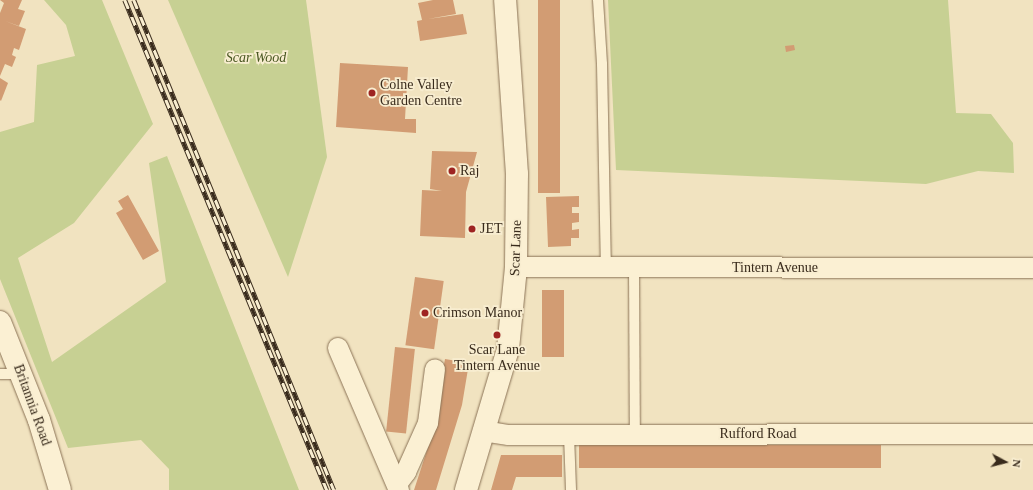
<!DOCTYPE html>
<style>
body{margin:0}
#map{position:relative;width:1033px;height:490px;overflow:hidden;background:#f1e3c0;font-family:"Times New Roman",serif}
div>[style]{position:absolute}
.green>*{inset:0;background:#c7d093}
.building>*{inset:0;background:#d29c73;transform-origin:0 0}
.roads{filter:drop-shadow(0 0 1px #8b7356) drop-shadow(0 0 1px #8b7356)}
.lane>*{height:10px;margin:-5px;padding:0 5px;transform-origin:5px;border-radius:5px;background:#fbf0d3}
.street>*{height:20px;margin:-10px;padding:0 10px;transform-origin:10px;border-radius:10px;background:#fbf0d3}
.secondary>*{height:22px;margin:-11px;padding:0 11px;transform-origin:11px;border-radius:11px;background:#fbf0d3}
.rail>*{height:4.5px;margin-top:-2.25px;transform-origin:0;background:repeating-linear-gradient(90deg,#f8edd0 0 9px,#392b1c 0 18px);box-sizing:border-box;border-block:1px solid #392b1c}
.dots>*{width:11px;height:11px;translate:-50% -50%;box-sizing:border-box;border:2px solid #f8edd0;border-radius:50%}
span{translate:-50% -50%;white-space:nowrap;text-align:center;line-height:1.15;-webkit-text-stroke:3.5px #f8edd0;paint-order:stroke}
.park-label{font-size:14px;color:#495721;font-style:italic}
.poi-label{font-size:14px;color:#392b1c}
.left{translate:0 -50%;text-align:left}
.street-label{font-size:14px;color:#392b1c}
.north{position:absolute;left:985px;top:442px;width:40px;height:40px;-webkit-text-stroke:3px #f8edd0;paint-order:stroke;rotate:97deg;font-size:11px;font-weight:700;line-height:16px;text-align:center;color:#392b1c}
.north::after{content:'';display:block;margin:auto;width:14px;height:18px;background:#392b1c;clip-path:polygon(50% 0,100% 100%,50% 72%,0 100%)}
</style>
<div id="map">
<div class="green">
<div style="clip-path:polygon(44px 0,102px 0,153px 124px,74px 223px,18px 258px,52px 362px,166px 282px,149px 163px,167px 156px,299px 490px,169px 490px,169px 469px,141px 440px,68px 448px,0 279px,0 132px,34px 122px,37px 65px,75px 56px,66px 25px)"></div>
<div style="clip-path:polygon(168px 0,306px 0,327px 157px,288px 277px)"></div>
<div style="clip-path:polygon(608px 0,948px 0,956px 113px,991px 114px,1013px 143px,1014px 173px,978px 171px,926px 184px,616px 170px)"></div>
</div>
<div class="building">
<div style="clip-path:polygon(0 0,22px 0,18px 9px,25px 11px,19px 26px,5px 21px,26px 29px,19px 50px,14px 48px,12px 55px,16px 57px,12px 67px,5px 64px,0 76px,0 13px,4px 3px)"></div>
<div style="clip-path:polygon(433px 0,453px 0,456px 14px,428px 19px,463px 14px,467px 34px,420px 41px,417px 21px,422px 20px,418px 3px)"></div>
<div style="left:538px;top:0;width:22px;height:193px"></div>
<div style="clip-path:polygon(794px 45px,795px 50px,786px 52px,785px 46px)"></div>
<div style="clip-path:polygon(340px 63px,408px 67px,405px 119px,416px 119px,416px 133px,336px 127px)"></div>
<div style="clip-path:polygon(0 78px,8px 83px,1px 101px,0 100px)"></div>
<div style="clip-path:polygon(432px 151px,477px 152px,466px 192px,465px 238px,420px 236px,422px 190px,442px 191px,430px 189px)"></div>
<div style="clip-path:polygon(128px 195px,159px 251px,143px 260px,116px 213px,123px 209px,118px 201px)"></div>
<div style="clip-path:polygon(579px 196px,579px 207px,572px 207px,572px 213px,579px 213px,579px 222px,572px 223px,572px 230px,579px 229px,579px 238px,571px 238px,571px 246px,548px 247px,546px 197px)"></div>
<div style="left:415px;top:277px;width:29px;height:69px;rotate:8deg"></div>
<div style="left:542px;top:290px;width:22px;height:67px"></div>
<div style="left:395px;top:347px;width:20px;height:85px;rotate:6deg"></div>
<div style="clip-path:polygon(445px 359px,469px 363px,462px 405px,436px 490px,414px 490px,431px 438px)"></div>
<div style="left:579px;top:445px;width:302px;height:23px"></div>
<div style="clip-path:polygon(501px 455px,562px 455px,562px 477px,516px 477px,512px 490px,491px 490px)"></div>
</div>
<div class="roads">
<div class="lane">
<div style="left:598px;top:0;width:64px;rotate:86.4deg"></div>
<div style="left:602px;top:64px;width:203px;rotate:88.9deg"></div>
<div style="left:634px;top:267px;width:167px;rotate:89.7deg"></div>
<div style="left:0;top:374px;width:21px"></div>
<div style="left:569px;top:435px;width:55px;rotate:87.9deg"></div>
</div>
<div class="street">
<div style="left:516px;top:267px;width:517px;rotate:0.11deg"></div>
<div style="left:338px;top:348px;width:155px;rotate:66.8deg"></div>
<div style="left:483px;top:431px;width:26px;rotate:9deg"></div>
<div style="left:509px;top:435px;width:524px;rotate:-0.11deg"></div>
<div style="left:397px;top:484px;width:15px;rotate:-53deg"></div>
<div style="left:406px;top:472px;width:54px;rotate:-65.8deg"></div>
<div style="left:428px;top:423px;width:54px;rotate:-82.6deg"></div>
</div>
<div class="secondary">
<div style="left:0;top:322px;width:105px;rotate:68.3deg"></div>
<div style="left:39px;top:420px;width:73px;rotate:73.3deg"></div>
<div style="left:466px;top:490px;width:147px;rotate:-73.4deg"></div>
<div style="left:508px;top:349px;width:82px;rotate:-84.4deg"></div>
<div style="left:516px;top:267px;width:93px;rotate:-89.4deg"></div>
<div style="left:517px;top:174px;width:174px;rotate:-93.9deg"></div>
</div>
</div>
<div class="rail">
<div style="left:125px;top:0;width:530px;rotate:67.6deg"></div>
<div style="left:134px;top:0;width:529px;rotate:67.8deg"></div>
</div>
<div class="dots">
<div style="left:372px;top:93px;background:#9e2422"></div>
<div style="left:452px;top:171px;background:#9e2422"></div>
<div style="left:472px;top:229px;background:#9e2422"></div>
<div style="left:425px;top:313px;background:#9e2422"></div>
<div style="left:497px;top:335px;background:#9e2422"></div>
</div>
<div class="park-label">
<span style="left:256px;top:58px">Scar Wood</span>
</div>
<div class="poi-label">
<span class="left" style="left:380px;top:93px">Colne Valley<br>Garden Centre</span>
<span class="left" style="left:460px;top:171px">Raj</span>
<span class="left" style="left:480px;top:229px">JET</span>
<span class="left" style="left:433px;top:313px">Crimson Manor</span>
<span style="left:497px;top:358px">Scar Lane<br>Tintern Avenue</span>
</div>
<div class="street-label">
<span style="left:516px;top:248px;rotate:-88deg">Scar Lane</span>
<span style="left:775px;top:268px">Tintern Avenue</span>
<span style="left:32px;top:405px;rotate:70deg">Britannia Road</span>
<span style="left:758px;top:434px">Rufford Road</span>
</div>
<div class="north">N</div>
</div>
